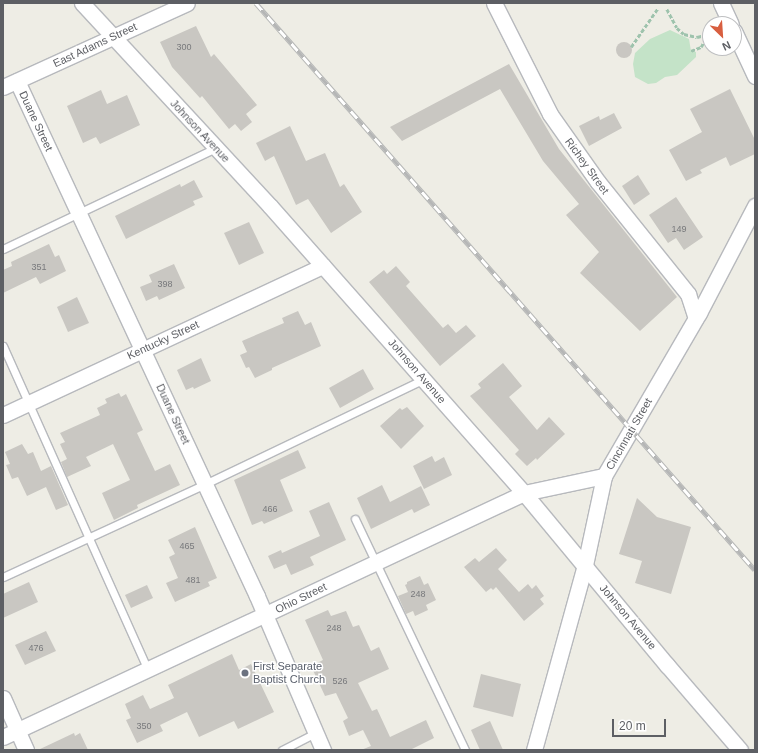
<!DOCTYPE html>
<style>
body{margin:0}
#map{position:relative;width:758px;height:753px;overflow:hidden;background:#eeede5;font-family:Helvetica,sans-serif}
div>[style]{position:absolute}
[style*='--x']{left:calc(var(--x)*1px);top:calc(var(--y)*1px);width:calc(var(--w)*1px);rotate:calc(var(--a)*1deg)}
.green>*{inset:0;background:#c4e3c8}
.building>*{inset:0;background:#c9c7c2}
.round{border-radius:50%}
.path>*{height:2.5px;margin-top:-1.25px;transform-origin:0;background:repeating-linear-gradient(90deg,#9ec3ad 0 4px,transparent 0 6px)}
.roads{filter:drop-shadow(1px 0 #b7b9bd) drop-shadow(-1px 0 #b7b9bd) drop-shadow(0 1px #b7b9bd) drop-shadow(0 -1px #b7b9bd)}
.lane>*{height:7px;margin:-3.5px;padding:0 3.5px;transform-origin:3.5px;border-radius:3.5px;background:#fff}
.street>*{height:15px;margin:-7.5px;padding:0 7.5px;transform-origin:7.5px;border-radius:7.5px;background:#fff}
.rail>*{height:4.5px;margin-top:-2.25px;transform-origin:0;background:repeating-linear-gradient(90deg,#fff 0 9px,#b5b6b6 0 18px);box-sizing:border-box;border-block:1px solid #b5b6b6}
.dots>*{width:11px;height:11px;translate:-50% -50%;box-sizing:border-box;border:2px solid #fff;border-radius:50%}
span{translate:-50% -50%;white-space:nowrap;text-align:center;line-height:1.15;-webkit-text-stroke:3px #fff;paint-order:stroke}
.number-label{font-size:9px;color:#78797c}
.number-label span{-webkit-text-stroke-width:0}
.street-label{font-size:11px;color:#5d5f64}
.worship-label{font-size:11px;color:#5b616d}
.left{translate:0 -50%;text-align:left}
.frame{position:absolute;inset:0;border:4px solid #5d5f64;pointer-events:none}
.north{position:absolute;left:702px;top:16px;width:40px;height:40px;box-sizing:border-box;background:#fff;border:1px solid #bebfc1;border-radius:50%;rotate:155deg;font-size:11px;font-weight:700;line-height:16px;text-align:center;color:#5d5f64}
.north::after{content:'';display:block;margin:auto;width:14px;height:18px;background:#d85f40;clip-path:polygon(50% 0,100% 100%,50% 72%,0 100%)}
.scale{position:absolute;left:612px;top:719px;width:54px;height:18px;box-sizing:border-box;border:2px solid #5d5f64;border-top:0;padding-left:5px;font-size:12px;line-height:14px;white-space:nowrap;color:#5d5f64;-webkit-text-stroke:3px #fff;paint-order:stroke}
</style>
<div id="map">
<div class="green">
<div style="clip-path:polygon(670px 30px,689px 39px,691px 51px,696px 52px,696px 57px,677px 75px,665px 77px,656px 83px,648px 84px,635px 77px,633px 64px,635px 53px,650px 39px)"></div>
</div>
<div class="building">
<div style="clip-path:polygon(196px 26px,211px 57px,214px 54px,257px 105px,246px 114px,252px 122px,241px 131px,235px 124px,229px 129px,202px 96px,200px 98px,172px 67px,160px 42px)"></div>
<div class="round" style="left:616px;top:42px;width:16px;height:16px"></div>
<div style="clip-path:polygon(509px 64px,559px 149px,677px 297px,640px 331px,580px 273px,599px 252px,566px 215px,579px 204px,543px 161px,500px 89px,402px 141px,390px 127px)"></div>
<div style="clip-path:polygon(730px 89px,755px 140px,755px 154px,730px 166px,726px 157px,700px 170px,702px 173px,686px 181px,669px 150px,702px 132px,690px 109px)"></div>
<div style="clip-path:polygon(101px 90px,107px 104px,127px 95px,140px 125px,100px 144px,96px 137px,83px 143px,67px 106px)"></div>
<div style="clip-path:polygon(614px 113px,622px 128px,589px 146px,579px 126px,599px 116px,600px 120px)"></div>
<div style="clip-path:polygon(290px 126px,306px 161px,325px 153px,340px 187px,344px 184px,362px 212px,331px 233px,308px 199px,296px 205px,274px 156px,265px 161px,256px 143px)"></div>
<div style="clip-path:polygon(638px 175px,650px 194px,634px 205px,622px 186px)"></div>
<div style="clip-path:polygon(194px 180px,203px 197px,193px 201px,195px 205px,126px 239px,115px 216px,180px 184px,181px 187px)"></div>
<div style="clip-path:polygon(676px 197px,703px 237px,684px 250px,676px 238px,668px 243px,649px 215px)"></div>
<div style="clip-path:polygon(249px 222px,264px 253px,239px 265px,224px 233px)"></div>
<div style="clip-path:polygon(49px 244px,55px 257px,59px 255px,66px 271px,40px 284px,36px 277px,3px 293px,3px 270px,12px 266px,11px 262px)"></div>
<div style="clip-path:polygon(174px 264px,185px 288px,159px 300px,157px 296px,146px 301px,140px 287px,152px 282px,149px 275px)"></div>
<div style="clip-path:polygon(396px 266px,410px 282px,406px 286px,443px 328px,448px 324px,456px 333px,466px 325px,476px 336px,440px 366px,369px 282px,384px 270px,387px 274px)"></div>
<div style="clip-path:polygon(77px 297px,89px 323px,68px 332px,57px 307px)"></div>
<div style="clip-path:polygon(298px 311px,305px 325px,311px 322px,321px 346px,272px 368px,272px 370px,255px 378px,249px 367px,246px 368px,240px 355px,247px 352px,242px 341px,284px 323px,282px 318px)"></div>
<div style="clip-path:polygon(201px 358px,211px 381px,194px 389px,193px 387px,186px 390px,177px 370px)"></div>
<div style="clip-path:polygon(503px 363px,522px 386px,509px 397px,537px 430px,549px 417px,565px 434px,537px 460px,536px 458px,527px 466px,515px 454px,519px 450px,470px 396px,481px 388px,478px 384px)"></div>
<div style="clip-path:polygon(363px 369px,374px 389px,340px 408px,329px 388px)"></div>
<div style="clip-path:polygon(119px 393px,121px 397px,126px 394px,143px 430px,137px 433px,155px 471px,170px 464px,180px 485px,137px 505px,138px 508px,114px 520px,102px 493px,130px 480px,113px 444px,86px 457px,91px 466px,67px 477px,61px 462px,67px 459px,60px 444px,65px 442px,60px 433px,100px 415px,97px 408px,107px 403px,105px 399px)"></div>
<div style="clip-path:polygon(407px 407px,424px 426px,401px 449px,380px 426px,400px 408px,402px 410px)"></div>
<div style="clip-path:polygon(22px 444px,28px 454px,33px 452px,41px 471px,51px 466px,68px 505px,56px 510px,46px 487px,27px 496px,18px 477px,12px 479px,6px 465px,10px 464px,5px 452px)"></div>
<div style="clip-path:polygon(298px 450px,306px 468px,280px 480px,293px 511px,264px 524px,262px 521px,252px 525px,234px 480px)"></div>
<div style="clip-path:polygon(432px 456px,435px 462px,444px 457px,452px 475px,424px 489px,413px 466px)"></div>
<div style="clip-path:polygon(382px 485px,390px 502px,421px 486px,430px 505px,414px 513px,412px 509px,371px 529px,357px 498px)"></div>
<div style="clip-path:polygon(637px 498px,657px 517px,691px 527px,671px 594px,635px 583px,642px 561px,619px 554px)"></div>
<div style="clip-path:polygon(329px 502px,346px 540px,310px 557px,314px 565px,291px 575px,286px 564px,274px 569px,268px 556px,281px 550px,282px 553px,320px 536px,309px 511px)"></div>
<div style="clip-path:polygon(195px 527px,217px 578px,208px 582px,210px 586px,175px 602px,166px 583px,178px 578px,169px 557px,175px 554px,168px 540px)"></div>
<div style="clip-path:polygon(496px 548px,507px 560px,498px 569px,519px 592px,528px 584px,532px 589px,536px 585px,544px 596px,540px 599px,544px 604px,524px 621px,496px 587px,493px 590px,491px 588px,486px 592px,464px 567px,475px 558px,479px 562px)"></div>
<div style="clip-path:polygon(420px 576px,424px 585px,428px 583px,436px 600px,426px 605px,428px 610px,415px 616px,413px 611px,406px 614px,398px 596px,408px 592px,405px 585px,407px 584px,407px 582px)"></div>
<div style="clip-path:polygon(29px 582px,38px 602px,3px 618px,3px 594px)"></div>
<div style="clip-path:polygon(147px 585px,153px 598px,131px 608px,125px 595px)"></div>
<div style="clip-path:polygon(328px 610px,331px 616px,346px 611px,353px 627px,359px 625px,371px 651px,379px 647px,389px 669px,358px 683px,372px 711px,377px 709px,390px 737px,426px 720px,434px 738px,410px 750px,361px 750px,371px 746px,363px 730px,349px 736px,343px 721px,348px 718px,336px 693px,325px 696px,311px 666px,323px 660px,305px 620px)"></div>
<div style="clip-path:polygon(46px 631px,56px 651px,25px 665px,15px 645px)"></div>
<div style="clip-path:polygon(232px 654px,239px 670px,251px 664px,274px 712px,238px 729px,234px 721px,199px 737px,187px 712px,160px 725px,163px 731px,137px 743px,126px 720px,131px 718px,125px 704px,143px 695px,150px 709px,174px 698px,168px 685px)"></div>
<div style="clip-path:polygon(481px 674px,521px 684px,513px 717px,473px 707px)"></div>
<div style="clip-path:polygon(490px 721px,503px 750px,480px 750px,471px 730px)"></div>
<div style="clip-path:polygon(74px 733px,75px 736px,80px 733px,88px 750px,38px 750px)"></div>
</div>
<div class="path">
<div style="--x:667;--y:9;--w:21;--a:62"></div>
<div style="--x:677;--y:28;--w:9;--a:41"></div>
<div style="--x:684;--y:34;--w:13;--a:13"></div>
<div style="--x:697;--y:37;--w:13;--a:-13"></div>
<div style="--x:631;--y:47;--w:47;--a:-55.3"></div>
<div style="--x:691;--y:51;--w:11;--a:-22"></div>
<div style="--x:701;--y:47;--w:13;--a:-61"></div>
</div>
<div class="roads">
<div class="lane">
<div style="--x:3;--y:249;--w:236;--a:-25.4"></div>
<div style="--x:3;--y:346;--w:355;--a:65.9"></div>
<div style="--x:355;--y:519;--w:256;--a:64.5"></div>
<div style="--x:3;--y:577;--w:222;--a:-24.7"></div>
<div style="--x:205;--y:484;--w:243;--a:-25.6"></div>
<div style="--x:282;--y:750;--w:37;--a:-27"></div>
</div>
<div class="street">
<div style="--x:82;--y:3;--w:277;--a:47.2"></div>
<div style="--x:270;--y:206;--w:383;--a:48.5"></div>
<div style="--x:524;--y:493;--w:224;--a:50.3"></div>
<div style="--x:667;--y:665;--w:112;--a:49.3"></div>
<div style="--x:494;--y:3;--w:124;--a:63.2"></div>
<div style="--x:550;--y:114;--w:83;--a:54.8"></div>
<div style="--x:598;--y:182;--w:144;--a:51.2"></div>
<div style="--x:688;--y:294;--w:25;--a:72"></div>
<div style="--x:721;--y:3;--w:23;--a:65"></div>
<div style="--x:734;--y:31;--w:50;--a:65"></div>
<div style="--x:17;--y:81;--w:568;--a:65.01"></div>
<div style="--x:257;--y:596;--w:168;--a:66.8"></div>
<div style="--x:3;--y:87;--w:202;--a:-24.5"></div>
<div style="--x:3;--y:415;--w:353;--a:-25"></div>
<div style="--x:3;--y:698;--w:57;--a:66.1"></div>
<div style="--x:3;--y:737;--w:575;--a:-25.1"></div>
<div style="--x:524;--y:493;--w:82;--a:-12"></div>
<div style="--x:534;--y:750;--w:192;--a:-74.6"></div>
<div style="--x:585;--y:565;--w:91;--a:-77.9"></div>
<div style="--x:604;--y:476;--w:189;--a:-59.8"></div>
<div style="--x:699;--y:313;--w:121;--a:-62.4"></div>
</div>
</div>
<div class="rail">
<div style="--x:256;--y:3;--w:755;--a:48.65"></div>
</div>
<div class="dots">
<div style="left:245px;top:673px;background:#6b7280"></div>
</div>
<div class="number-label">
<span style="left:184px;top:47px">300</span>
<span style="left:679px;top:229px">149</span>
<span style="left:39px;top:267px">351</span>
<span style="left:165px;top:284px">398</span>
<span style="left:270px;top:509px">466</span>
<span style="left:187px;top:546px">465</span>
<span style="left:193px;top:580px">481</span>
<span style="left:418px;top:594px">248</span>
<span style="left:334px;top:628px">248</span>
<span style="left:36px;top:648px">476</span>
<span style="left:340px;top:681px">526</span>
<span style="left:144px;top:726px">350</span>
</div>
<div class="street-label">
<span style="left:95px;top:45px;rotate:-25deg">East Adams Street</span>
<span style="left:36px;top:121px;rotate:65deg">Duane Street</span>
<span style="left:200px;top:131px;rotate:47deg">Johnson Avenue</span>
<span style="left:587px;top:166px;rotate:54deg">Richey Street</span>
<span style="left:163px;top:340px;rotate:-25deg">Kentucky Street</span>
<span style="left:417px;top:371px;rotate:49deg">Johnson Avenue</span>
<span style="left:173px;top:414px;rotate:65deg">Duane Street</span>
<span style="left:629px;top:434px;rotate:-60deg">Cincinnati Street</span>
<span style="left:301px;top:598px;rotate:-26deg">Ohio Street</span>
<span style="left:628px;top:617px;rotate:50deg">Johnson Avenue</span>
</div>
<div class="worship-label">
<span class="left" style="left:253px;top:673px">First Separate<br>Baptist Church</span>
</div>
<div class="frame"></div>
<div class="north">N</div>
<div class="scale">20 m</div>
</div>
